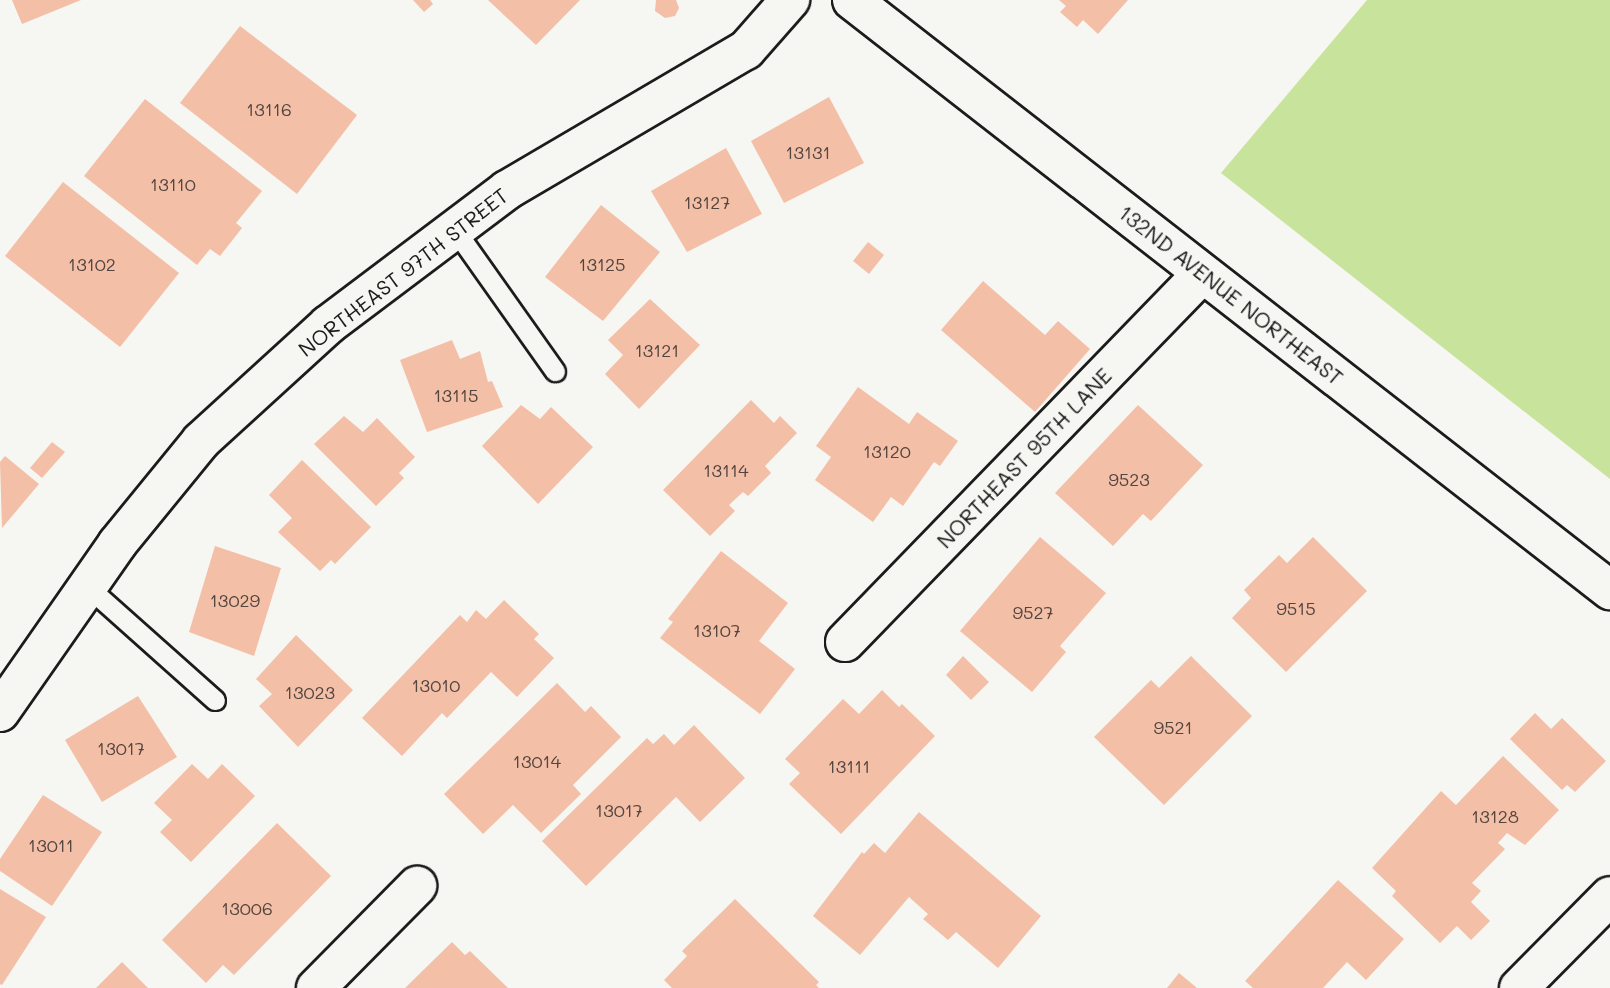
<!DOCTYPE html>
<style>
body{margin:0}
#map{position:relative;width:1610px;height:988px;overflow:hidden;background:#f6f6f2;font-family:Mali,sans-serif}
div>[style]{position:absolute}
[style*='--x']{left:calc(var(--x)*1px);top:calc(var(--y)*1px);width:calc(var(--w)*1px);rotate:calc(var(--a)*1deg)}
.green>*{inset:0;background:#c8e49c}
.building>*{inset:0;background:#f4bfa7}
.roads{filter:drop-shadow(2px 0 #1c1c1c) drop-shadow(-2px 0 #1c1c1c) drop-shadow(0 2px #1c1c1c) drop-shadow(0 -2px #1c1c1c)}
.service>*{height:19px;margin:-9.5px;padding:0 9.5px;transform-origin:9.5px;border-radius:9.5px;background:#f6f6f2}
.minor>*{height:38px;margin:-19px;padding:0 19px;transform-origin:19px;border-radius:19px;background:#f6f6f2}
.tertiary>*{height:38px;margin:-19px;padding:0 19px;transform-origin:19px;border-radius:19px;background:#f6f6f2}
span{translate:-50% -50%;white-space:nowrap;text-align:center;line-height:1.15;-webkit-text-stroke:5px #f6f6f2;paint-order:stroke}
.number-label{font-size:18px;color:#52453f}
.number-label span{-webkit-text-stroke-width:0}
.street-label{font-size:21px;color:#1c1c1c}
</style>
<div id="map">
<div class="green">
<div style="clip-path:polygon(1367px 0,1610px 0,1610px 479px,1221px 173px)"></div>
</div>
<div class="building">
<div style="clip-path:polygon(12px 0,81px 0,22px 24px)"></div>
<div style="clip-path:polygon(413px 0,430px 0,433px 4px,424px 12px)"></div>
<div style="clip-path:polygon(488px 0,580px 0,536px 45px)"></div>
<div style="clip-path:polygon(656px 0,676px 0,679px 8px,675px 16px,665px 18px,655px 11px)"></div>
<div style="clip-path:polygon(1059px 0,1128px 0,1098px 34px,1083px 20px,1077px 27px,1060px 12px,1066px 6px)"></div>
<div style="clip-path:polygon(240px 26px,357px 115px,297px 194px,180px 103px)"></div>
<div style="clip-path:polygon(829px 97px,864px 163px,784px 203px,751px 141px)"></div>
<div style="clip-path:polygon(145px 99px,262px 191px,236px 223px,242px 228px,220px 256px,210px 249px,197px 265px,84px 176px)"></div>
<div style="clip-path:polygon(726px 148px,762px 214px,687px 252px,651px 191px)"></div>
<div style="clip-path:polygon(63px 182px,179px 273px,120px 347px,5px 256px)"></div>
<div style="clip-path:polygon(601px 205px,660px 252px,603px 321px,545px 277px)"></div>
<div style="clip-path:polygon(868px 242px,884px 255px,869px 274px,853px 261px)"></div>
<div style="clip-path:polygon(983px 281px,1045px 335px,1058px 321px,1090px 349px,1035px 412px,941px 330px)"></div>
<div style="clip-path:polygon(650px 299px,700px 345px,639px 409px,605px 374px,623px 355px,608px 340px)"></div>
<div style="clip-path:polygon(452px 340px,460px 359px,480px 351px,488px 382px,492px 381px,503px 407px,427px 432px,400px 360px)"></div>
<div style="clip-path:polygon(858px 387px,909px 424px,917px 412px,958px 441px,940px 466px,934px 462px,903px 506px,891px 497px,873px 522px,815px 480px,831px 457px,816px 446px)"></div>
<div style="clip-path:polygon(751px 400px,774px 423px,780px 416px,797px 433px,765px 466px,771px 473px,748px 496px,743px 492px,729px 505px,735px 511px,710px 536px,663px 490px)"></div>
<div style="clip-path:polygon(521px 405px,540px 419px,551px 407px,593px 447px,538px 504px,482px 446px)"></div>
<div style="clip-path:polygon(1138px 405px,1203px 465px,1151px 521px,1143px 514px,1113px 546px,1055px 493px)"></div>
<div style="clip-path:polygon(344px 416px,363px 432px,377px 418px,415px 457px,399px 473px,404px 478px,376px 506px,314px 444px)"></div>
<div style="clip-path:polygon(52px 442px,65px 452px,42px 478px,30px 468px)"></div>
<div style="clip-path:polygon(5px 456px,39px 484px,2px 528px,0 462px)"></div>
<div style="clip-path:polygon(302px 460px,371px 527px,335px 564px,331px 560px,320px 571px,278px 532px,292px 518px,269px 495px)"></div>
<div style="clip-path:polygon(1040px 537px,1106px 593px,1060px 646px,1066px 652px,1032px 692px,960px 631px)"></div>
<div style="clip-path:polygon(1313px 537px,1367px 591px,1286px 672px,1232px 618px,1251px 598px,1244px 590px,1279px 555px,1287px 563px)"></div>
<div style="clip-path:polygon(215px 546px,281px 568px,254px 656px,189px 632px)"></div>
<div style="clip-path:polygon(721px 551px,788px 603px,759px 641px,795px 669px,760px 714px,660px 638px,673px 622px,668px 619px)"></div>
<div style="clip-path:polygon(504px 600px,539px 634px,534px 639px,554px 658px,517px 697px,491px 672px,447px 718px,442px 713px,402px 756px,362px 718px,460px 615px,467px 622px,476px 610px,486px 619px)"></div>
<div style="clip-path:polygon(296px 635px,353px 690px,298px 747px,259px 706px,272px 694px,256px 679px)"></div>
<div style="clip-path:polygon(963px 656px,989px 682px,971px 700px,946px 675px)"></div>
<div style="clip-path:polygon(1191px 656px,1252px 716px,1164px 805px,1094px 737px,1151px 680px,1159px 688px)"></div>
<div style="clip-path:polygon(557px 683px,585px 712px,591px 706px,621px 737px,573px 785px,581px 794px,541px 833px,513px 805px,483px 834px,444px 794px)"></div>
<div style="clip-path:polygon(882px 690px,899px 707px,902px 704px,935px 736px,841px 834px,789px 784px,800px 773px,785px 759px,843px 699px,859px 714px)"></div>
<div style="clip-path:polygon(138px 696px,177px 757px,102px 802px,65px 740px)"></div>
<div style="clip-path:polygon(1535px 713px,1551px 729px,1562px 718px,1606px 761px,1575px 792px,1567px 785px,1562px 790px,1510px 739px)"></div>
<div style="clip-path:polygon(694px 725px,745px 778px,700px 822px,676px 797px,586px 886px,542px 841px,647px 738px,653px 744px,664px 734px,674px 745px)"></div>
<div style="clip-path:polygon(1503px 756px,1559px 810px,1525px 845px,1507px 833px,1498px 843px,1505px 849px,1472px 883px,1481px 891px,1471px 902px,1490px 921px,1471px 940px,1457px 926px,1440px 943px,1392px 896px,1396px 891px,1372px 868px,1441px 791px,1456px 805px)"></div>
<div style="clip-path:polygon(192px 764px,208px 779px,222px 764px,255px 796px,191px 862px,160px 832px,172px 820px,154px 803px)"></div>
<div style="clip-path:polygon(43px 795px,102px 832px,52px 906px,0 871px,0 859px)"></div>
<div style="clip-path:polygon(919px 812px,1041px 916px,998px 968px,956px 932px,948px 940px,923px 919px,928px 914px,909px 897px,860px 955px,813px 916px,862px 852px,864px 854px,874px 843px,885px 853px)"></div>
<div style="clip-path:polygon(277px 823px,331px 876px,234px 975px,223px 965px,206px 983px,162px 940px)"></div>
<div style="clip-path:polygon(1338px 880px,1404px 939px,1366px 980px,1347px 962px,1323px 988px,1253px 988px,1245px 981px)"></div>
<div style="clip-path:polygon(0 889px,46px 917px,2px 985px,0 984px)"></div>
<div style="clip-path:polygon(735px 899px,819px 982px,816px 985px,819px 988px,672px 988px,664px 980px,687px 956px,682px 951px)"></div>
<div style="clip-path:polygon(452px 942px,465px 955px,470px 951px,508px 988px,405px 988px)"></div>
<div style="clip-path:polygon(122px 962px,148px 988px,96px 988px)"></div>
<div style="clip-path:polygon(1179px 973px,1197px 988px,1167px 988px)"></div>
</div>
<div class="roads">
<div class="service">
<div style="--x:455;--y:230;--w:173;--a:54.7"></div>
<div style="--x:88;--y:587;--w:170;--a:41.7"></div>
</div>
<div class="minor">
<div style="--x:845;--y:642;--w:513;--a:-45.87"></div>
<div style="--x:0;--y:712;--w:205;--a:-55.1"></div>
<div style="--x:117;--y:544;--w:133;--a:-50.8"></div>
<div style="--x:201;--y:441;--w:172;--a:-42.4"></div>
<div style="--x:328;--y:325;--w:224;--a:-37"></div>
<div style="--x:507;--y:190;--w:277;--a:-30.4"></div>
<div style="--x:746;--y:50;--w:67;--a:-48.7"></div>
<div style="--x:316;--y:988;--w:144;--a:-45.3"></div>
</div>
<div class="tertiary">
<div style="--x:852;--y:0;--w:961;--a:37.9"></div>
<div style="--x:1519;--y:988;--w:129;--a:-45.3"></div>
</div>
</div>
<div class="number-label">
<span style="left:269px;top:109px">13116</span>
<span style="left:808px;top:152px">13131</span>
<span style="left:173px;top:184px">13110</span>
<span style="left:707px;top:202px">13127</span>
<span style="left:92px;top:264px">13102</span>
<span style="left:602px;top:264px">13125</span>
<span style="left:657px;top:350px">13121</span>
<span style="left:456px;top:395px">13115</span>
<span style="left:887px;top:451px">13120</span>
<span style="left:726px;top:470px">13114</span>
<span style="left:1129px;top:479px">9523</span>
<span style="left:235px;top:600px">13029</span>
<span style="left:1296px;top:608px">9515</span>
<span style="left:1033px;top:612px">9527</span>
<span style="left:717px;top:630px">13107</span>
<span style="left:436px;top:685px">13010</span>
<span style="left:310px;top:692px">13023</span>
<span style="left:1173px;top:727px">9521</span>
<span style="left:121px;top:748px">13017</span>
<span style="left:537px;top:761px">13014</span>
<span style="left:849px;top:766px">13111</span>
<span style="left:619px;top:810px">13017</span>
<span style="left:1495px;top:816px">13128</span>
<span style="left:51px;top:845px">13011</span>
<span style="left:247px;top:908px">13006</span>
</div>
<div class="street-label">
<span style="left:403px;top:272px;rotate:-38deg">NORTHEAST 97TH STREET</span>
<span style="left:1231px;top:295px;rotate:38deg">132ND AVENUE NORTHEAST</span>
<span style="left:1024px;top:458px;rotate:-46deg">NORTHEAST 95TH LANE</span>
</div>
</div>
